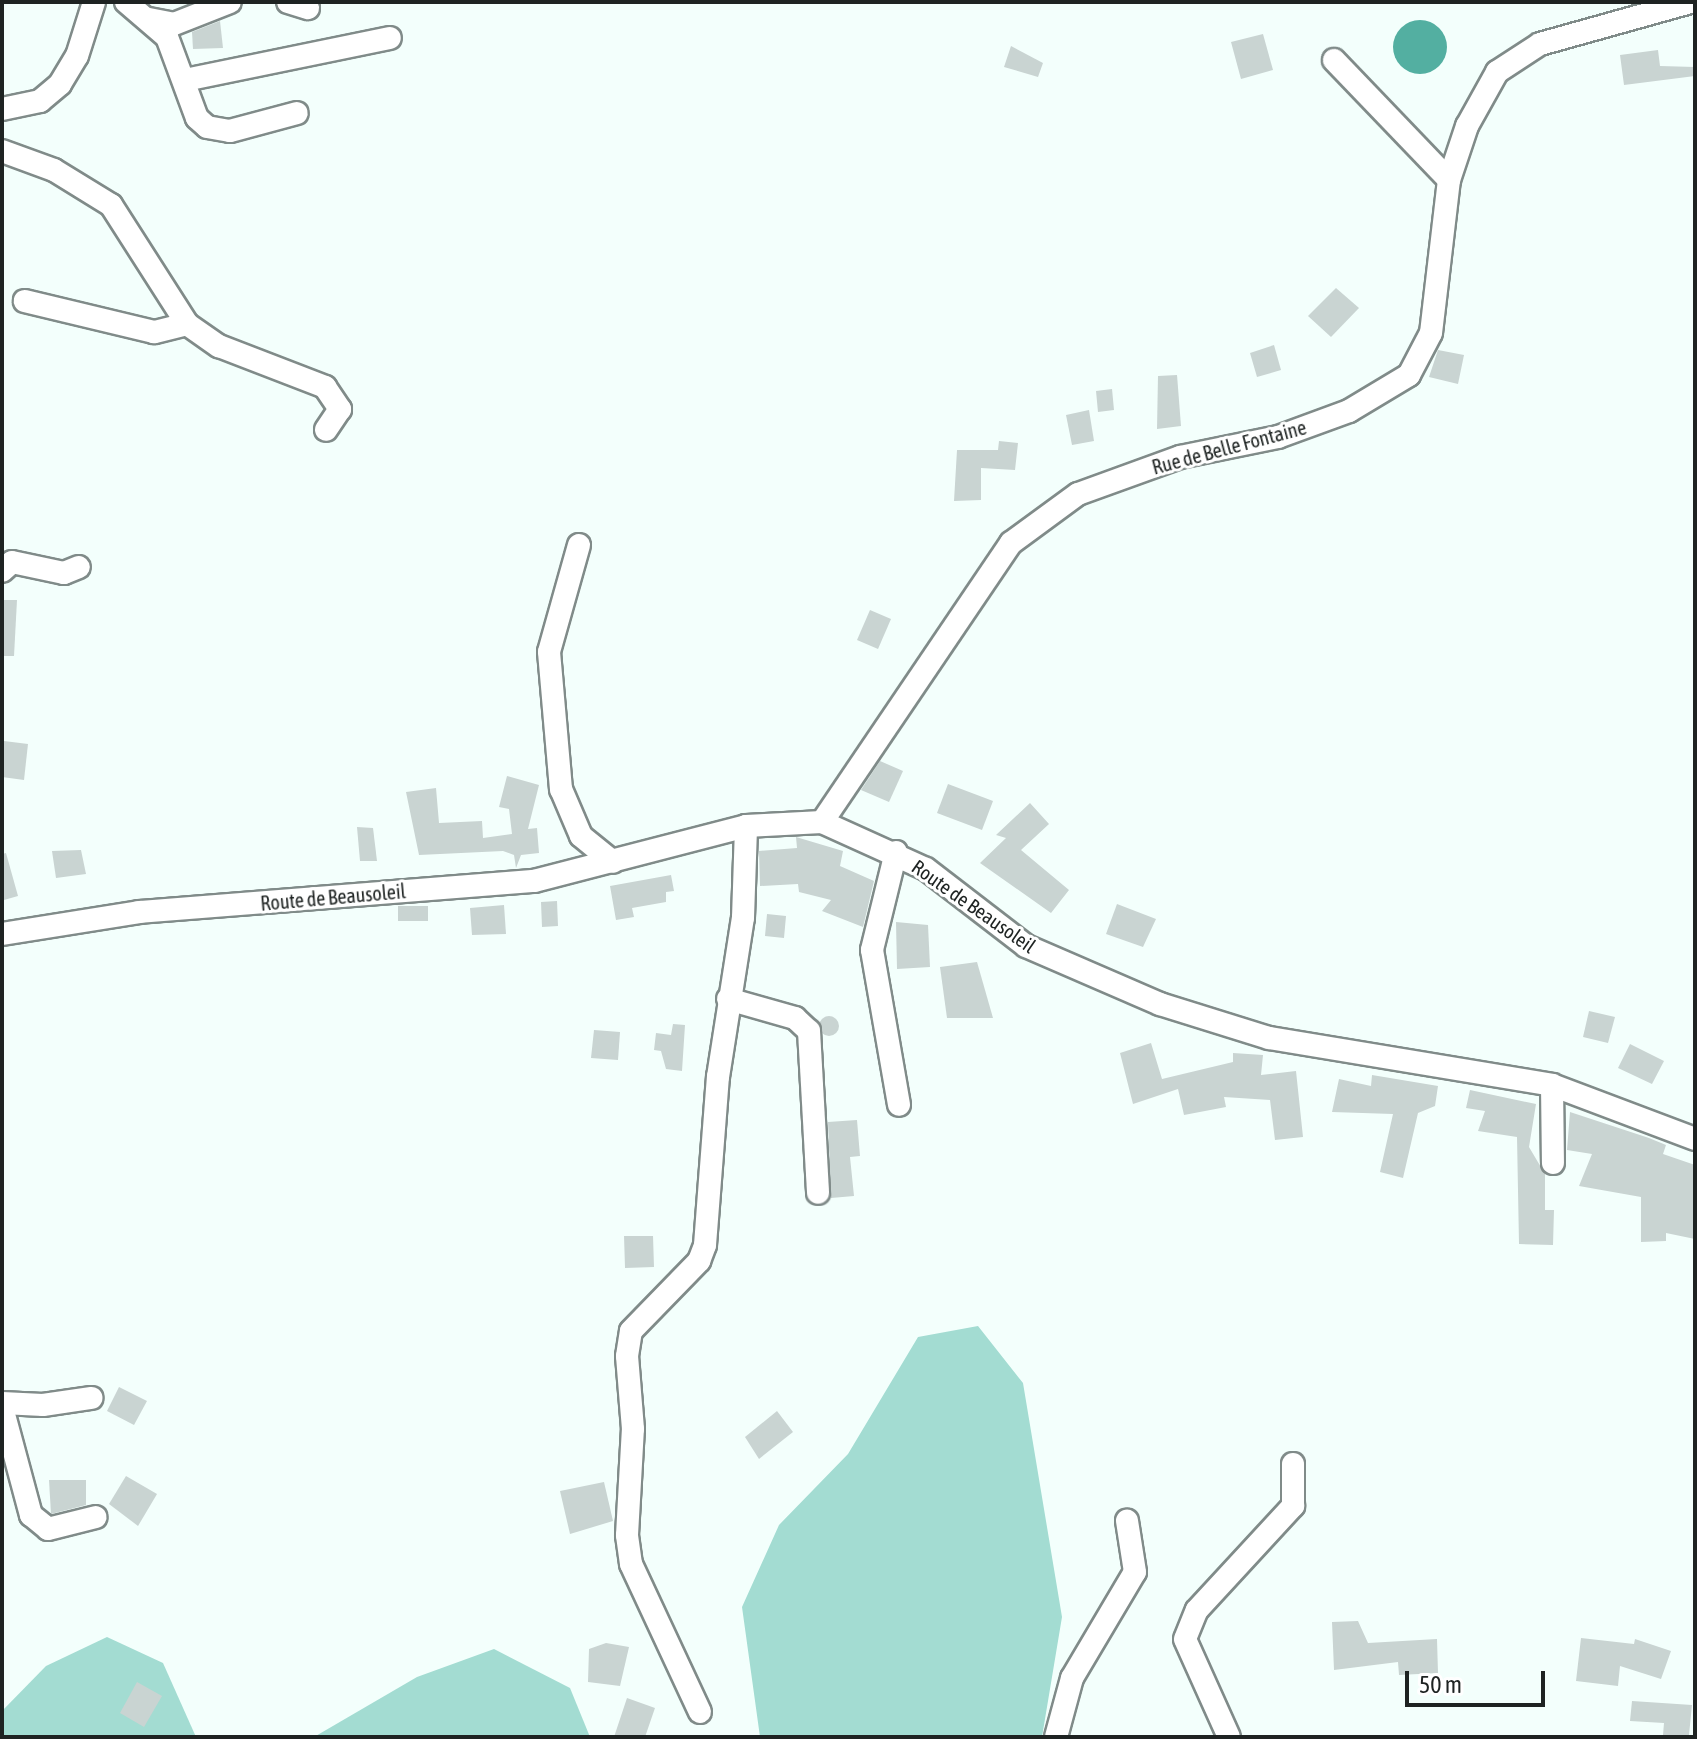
<!DOCTYPE html>
<style>
body{margin:0}
#map{position:relative;width:1697px;height:1739px;overflow:hidden;background:#f3fffc;font-family:"Asap Condensed",sans-serif}
div>[style]{position:absolute}
[style*='--x']{left:calc(var(--x)*1px);top:calc(var(--y)*1px);width:calc(var(--w)*1px);rotate:calc(var(--a)*1deg)}
.green>*{inset:0;background:#a3dcd2}
.water>*{inset:0;background:#53afa1}
.round{border-radius:50%}
.building>*{inset:0;background:#c9d4d2}
.roads{filter:drop-shadow(2px 0 #808b89) drop-shadow(-2px 0 #808b89) drop-shadow(0 2px #808b89) drop-shadow(0 -2px #808b89)}
.minor>*{height:22px;margin:-11px;padding:0 11px;transform-origin:11px;border-radius:11px;background:#fff}
span{translate:-50% -50%;white-space:nowrap;text-align:center;line-height:1.15;-webkit-text-stroke:6px #fff;paint-order:stroke}
.street-label{font-size:20px;color:#1e2322}
.frame{position:absolute;inset:0;border:4px solid #1e2322;pointer-events:none}
.scale{position:absolute;left:1405px;top:1671px;width:140px;height:36px;box-sizing:border-box;border:4px solid #1e2322;border-top:0;padding-left:10px;font-size:24px;line-height:28px;white-space:nowrap;color:#1e2322;-webkit-text-stroke:6px #fff;paint-order:stroke}
</style>
<div id="map">
<div class="green">
<div style="clip-path:polygon(978px 1326px,1023px 1383px,1062px 1617px,1042px 1737px,760px 1737px,742px 1607px,779px 1525px,848px 1454px,918px 1337px)"></div>
<div style="clip-path:polygon(107px 1637px,163px 1663px,196px 1737px,2px 1737px,2px 1711px,46px 1666px)"></div>
<div style="clip-path:polygon(494px 1649px,570px 1688px,590px 1737px,314px 1737px,417px 1677px)"></div>
</div>
<div class="water">
<div class="round" style="left:1393px;top:20px;width:54px;height:54px"></div>
</div>
<div class="building">
<div style="clip-path:polygon(220px 21px,223px 48px,193px 49px,192px 32px)"></div>
<div style="clip-path:polygon(1263px 34px,1273px 70px,1241px 79px,1231px 42px)"></div>
<div style="clip-path:polygon(1011px 46px,1043px 63px,1038px 77px,1004px 67px)"></div>
<div style="clip-path:polygon(1658px 50px,1660px 66px,1695px 67px,1695px 76px,1624px 85px,1620px 55px)"></div>
<div style="clip-path:polygon(1336px 288px,1359px 308px,1331px 337px,1308px 316px)"></div>
<div style="clip-path:polygon(1274px 345px,1281px 370px,1257px 377px,1250px 353px)"></div>
<div style="clip-path:polygon(1438px 350px,1464px 355px,1458px 384px,1429px 377px)"></div>
<div style="clip-path:polygon(1177px 375px,1181px 426px,1157px 429px,1158px 376px)"></div>
<div style="clip-path:polygon(1112px 389px,1114px 410px,1098px 412px,1096px 391px)"></div>
<div style="clip-path:polygon(1089px 410px,1094px 441px,1072px 445px,1066px 415px)"></div>
<div style="clip-path:polygon(999px 441px,1018px 443px,1015px 470px,981px 468px,981px 500px,954px 501px,957px 450px,998px 450px)"></div>
<div style="clip-path:polygon(2px 600px,17px 600px,14px 656px,2px 656px)"></div>
<div style="clip-path:polygon(870px 610px,891px 619px,878px 649px,857px 640px)"></div>
<div style="clip-path:polygon(4px 741px,28px 744px,24px 780px,2px 777px)"></div>
<div style="clip-path:polygon(880px 761px,903px 771px,889px 802px,861px 790px)"></div>
<div style="clip-path:polygon(507px 776px,539px 785px,528px 829px,537px 828px,539px 853px,521px 855px,516px 868px,514px 855px,503px 851px,419px 855px,406px 792px,436px 788px,439px 823px,482px 821px,483px 838px,512px 834px,509px 809px,499px 807px)"></div>
<div style="clip-path:polygon(948px 784px,993px 801px,982px 830px,937px 813px)"></div>
<div style="clip-path:polygon(1030px 803px,1049px 824px,1021px 850px,1069px 890px,1051px 913px,980px 863px,1006px 838px,996px 835px)"></div>
<div style="clip-path:polygon(357px 827px,373px 828px,377px 861px,360px 861px)"></div>
<div style="clip-path:polygon(796px 837px,843px 851px,840px 866px,874px 881px,863px 927px,822px 911px,831px 900px,799px 892px,798px 884px,760px 886px,759px 851px,797px 848px)"></div>
<div style="clip-path:polygon(81px 850px,86px 874px,56px 878px,52px 851px)"></div>
<div style="clip-path:polygon(6px 853px,18px 896px,4px 900px,2px 854px)"></div>
<div style="clip-path:polygon(671px 875px,674px 891px,666px 892px,666px 902px,632px 908px,634px 917px,616px 920px,610px 886px)"></div>
<div style="clip-path:polygon(557px 901px,558px 926px,542px 927px,541px 902px)"></div>
<div style="clip-path:polygon(1117px 904px,1156px 919px,1143px 947px,1106px 934px)"></div>
<div style="clip-path:polygon(504px 905px,506px 934px,472px 935px,470px 908px)"></div>
<div style="clip-path:polygon(398px 906px,428px 906px,428px 921px,398px 921px)"></div>
<div style="clip-path:polygon(767px 914px,786px 916px,784px 938px,765px 936px)"></div>
<div style="clip-path:polygon(896px 922px,928px 925px,930px 967px,897px 969px)"></div>
<div style="clip-path:polygon(977px 962px,993px 1018px,947px 1018px,940px 967px)"></div>
<div style="clip-path:polygon(1589px 1011px,1615px 1017px,1608px 1043px,1583px 1037px)"></div>
<div class="round" style="left:819px;top:1016px;width:20px;height:20px"></div>
<div style="clip-path:polygon(673px 1024px,685px 1025px,682px 1071px,666px 1069px,661px 1051px,654px 1050px,656px 1033px,671px 1035px)"></div>
<div style="clip-path:polygon(594px 1030px,620px 1032px,618px 1060px,591px 1058px)"></div>
<div style="clip-path:polygon(1151px 1043px,1162px 1079px,1233px 1062px,1233px 1053px,1263px 1055px,1261px 1075px,1296px 1071px,1303px 1137px,1275px 1140px,1270px 1100px,1224px 1097px,1226px 1107px,1184px 1115px,1178px 1089px,1133px 1104px,1120px 1053px)"></div>
<div style="clip-path:polygon(1630px 1044px,1664px 1061px,1652px 1084px,1618px 1068px)"></div>
<div style="clip-path:polygon(1372px 1075px,1438px 1086px,1435px 1106px,1418px 1113px,1403px 1178px,1380px 1172px,1393px 1114px,1332px 1112px,1339px 1079px,1371px 1086px)"></div>
<div style="clip-path:polygon(1470px 1090px,1536px 1104px,1529px 1147px,1545px 1174px,1545px 1210px,1554px 1210px,1553px 1245px,1519px 1244px,1517px 1137px,1478px 1131px,1485px 1111px,1466px 1108px)"></div>
<div style="clip-path:polygon(1570px 1112px,1649px 1138px,1666px 1145px,1663px 1154px,1695px 1165px,1695px 1239px,1666px 1233px,1666px 1241px,1641px 1242px,1641px 1197px,1579px 1186px,1592px 1154px,1567px 1150px)"></div>
<div style="clip-path:polygon(857px 1120px,860px 1156px,850px 1157px,854px 1196px,831px 1198px,828px 1122px)"></div>
<div style="clip-path:polygon(624px 1236px,653px 1236px,654px 1267px,625px 1268px)"></div>
<div style="clip-path:polygon(119px 1387px,147px 1401px,134px 1425px,107px 1411px)"></div>
<div style="clip-path:polygon(777px 1411px,793px 1432px,759px 1459px,745px 1437px)"></div>
<div style="clip-path:polygon(126px 1476px,157px 1494px,138px 1526px,109px 1504px)"></div>
<div style="clip-path:polygon(49px 1480px,86px 1480px,86px 1505px,51px 1514px)"></div>
<div style="clip-path:polygon(604px 1482px,613px 1521px,570px 1534px,560px 1491px)"></div>
<div style="clip-path:polygon(1358px 1621px,1368px 1643px,1437px 1639px,1438px 1673px,1399px 1675px,1398px 1662px,1334px 1670px,1332px 1622px)"></div>
<div style="clip-path:polygon(1581px 1638px,1634px 1644px,1635px 1639px,1671px 1651px,1661px 1679px,1620px 1666px,1618px 1686px,1576px 1681px)"></div>
<div style="clip-path:polygon(606px 1643px,629px 1647px,620px 1686px,588px 1682px,589px 1649px)"></div>
<div style="clip-path:polygon(137px 1682px,162px 1696px,144px 1727px,120px 1713px)"></div>
<div style="clip-path:polygon(627px 1698px,655px 1708px,645px 1737px,614px 1737px)"></div>
<div style="clip-path:polygon(1632px 1701px,1692px 1705px,1689px 1735px,1663px 1735px,1664px 1723px,1630px 1721px)"></div>
</div>
<div class="roads">
<div class="minor">
<div style="--x:126;--y:2;--w:54;--a:40.5"></div>
<div style="--x:167;--y:37;--w:86;--a:69.7"></div>
<div style="--x:197;--y:118;--w:13;--a:42"></div>
<div style="--x:207;--y:127;--w:23;--a:10"></div>
<div style="--x:230;--y:131;--w:69;--a:-15"></div>
<div style="--x:288;--y:2;--w:21;--a:17"></div>
<div style="--x:149;--y:19;--w:25;--a:11"></div>
<div style="--x:174;--y:24;--w:60;--a:-21.4"></div>
<div style="--x:1334;--y:60;--w:166;--a:46.2"></div>
<div style="--x:185;--y:80;--w:209;--a:-11.6"></div>
<div style="--x:2;--y:109;--w:39;--a:-12"></div>
<div style="--x:40;--y:101;--w:26;--a:-40"></div>
<div style="--x:60;--y:84;--w:33;--a:-59"></div>
<div style="--x:77;--y:56;--w:57;--a:-72.5"></div>
<div style="--x:2;--y:151;--w:55;--a:20.1"></div>
<div style="--x:54;--y:170;--w:67;--a:31.6"></div>
<div style="--x:111;--y:205;--w:141;--a:57.4"></div>
<div style="--x:187;--y:324;--w:34;--a:166"></div>
<div style="--x:154;--y:332;--w:133;--a:-166.5"></div>
<div style="--x:187;--y:324;--w:39;--a:35"></div>
<div style="--x:219;--y:346;--w:114;--a:21.1"></div>
<div style="--x:325;--y:387;--w:27;--a:56"></div>
<div style="--x:340;--y:409;--w:25;--a:124"></div>
<div style="--x:579;--y:545;--w:111;--a:105.7"></div>
<div style="--x:549;--y:652;--w:138;--a:85"></div>
<div style="--x:561;--y:789;--w:51;--a:66.9"></div>
<div style="--x:581;--y:836;--w:41;--a:39.1"></div>
<div style="--x:2;--y:571;--w:13;--a:-42"></div>
<div style="--x:12;--y:562;--w:53;--a:11.9"></div>
<div style="--x:64;--y:573;--w:16;--a:-22"></div>
<div style="--x:822;--y:822;--w:337;--a:-55.9"></div>
<div style="--x:1011;--y:543;--w:83;--a:-36.2"></div>
<div style="--x:1078;--y:494;--w:109;--a:-19.9"></div>
<div style="--x:1180;--y:457;--w:100;--a:-11.5"></div>
<div style="--x:1278;--y:437;--w:76;--a:-20.1"></div>
<div style="--x:1349;--y:411;--w:70;--a:-31"></div>
<div style="--x:1409;--y:375;--w:47;--a:-62.4"></div>
<div style="--x:1431;--y:333;--w:154;--a:-83.3"></div>
<div style="--x:1449;--y:180;--w:57;--a:-71.6"></div>
<div style="--x:1467;--y:126;--w:62;--a:-60.9"></div>
<div style="--x:1497;--y:72;--w:51;--a:-33.1"></div>
<div style="--x:1540;--y:44;--w:156;--a:-15.6"></div>
<div style="--x:896;--y:852;--w:101;--a:103.8"></div>
<div style="--x:872;--y:950;--w:157;--a:80.1"></div>
<div style="--x:2;--y:934;--w:139;--a:-9.1"></div>
<div style="--x:139;--y:912;--w:396;--a:-4.5"></div>
<div style="--x:534;--y:881;--w:219;--a:-14.5"></div>
<div style="--x:746;--y:826;--w:76;--a:-3"></div>
<div style="--x:822;--y:822;--w:114;--a:24.3"></div>
<div style="--x:926;--y:869;--w:126;--a:37.6"></div>
<div style="--x:1026;--y:946;--w:146;--a:23.4"></div>
<div style="--x:1160;--y:1004;--w:114;--a:17.3"></div>
<div style="--x:1269;--y:1038;--w:287;--a:9.4"></div>
<div style="--x:1552;--y:1085;--w:153;--a:20.7"></div>
<div style="--x:728;--y:999;--w:70;--a:15.8"></div>
<div style="--x:795;--y:1018;--w:19;--a:43"></div>
<div style="--x:809;--y:1031;--w:162;--a:86.8"></div>
<div style="--x:1552;--y:1085;--w:78;--a:89.3"></div>
<div style="--x:2;--y:1403;--w:41;--a:2.8"></div>
<div style="--x:43;--y:1405;--w:49;--a:-8.3"></div>
<div style="--x:2;--y:1407;--w:112;--a:75"></div>
<div style="--x:31;--y:1515;--w:22;--a:39"></div>
<div style="--x:48;--y:1529;--w:49;--a:-14"></div>
<div style="--x:700;--y:1712;--w:163;--a:-115"></div>
<div style="--x:631;--y:1564;--w:29;--a:-98"></div>
<div style="--x:627;--y:1535;--w:106;--a:-86.8"></div>
<div style="--x:633;--y:1429;--w:73;--a:-94.7"></div>
<div style="--x:627;--y:1356;--w:25;--a:-81"></div>
<div style="--x:631;--y:1331;--w:98;--a:-45.8"></div>
<div style="--x:699;--y:1261;--w:17;--a:-69"></div>
<div style="--x:705;--y:1245;--w:169;--a:-85.6"></div>
<div style="--x:718;--y:1077;--w:161;--a:-81.1"></div>
<div style="--x:743;--y:918;--w:92;--a:-88.1"></div>
<div style="--x:1056;--y:1737;--w:61;--a:-74.8"></div>
<div style="--x:1072;--y:1678;--w:123;--a:-59.3"></div>
<div style="--x:1135;--y:1572;--w:52;--a:-98.9"></div>
<div style="--x:1229;--y:1737;--w:107;--a:-114.2"></div>
<div style="--x:1185;--y:1639;--w:31;--a:-68"></div>
<div style="--x:1197;--y:1610;--w:142;--a:-47.3"></div>
<div style="--x:1293;--y:1506;--w:42;--a:-90"></div>
</div>
</div>
<div class="street-label">
<span style="left:1229px;top:447px;rotate:-15deg">Rue de Belle Fontaine</span>
<span style="left:333px;top:897px;rotate:-5deg">Route de Beausoleil</span>
<span style="left:974px;top:906px;rotate:35deg">Route de Beausoleil</span>
</div>
<div class="frame"></div>
<div class="scale">50 m</div>
</div>
